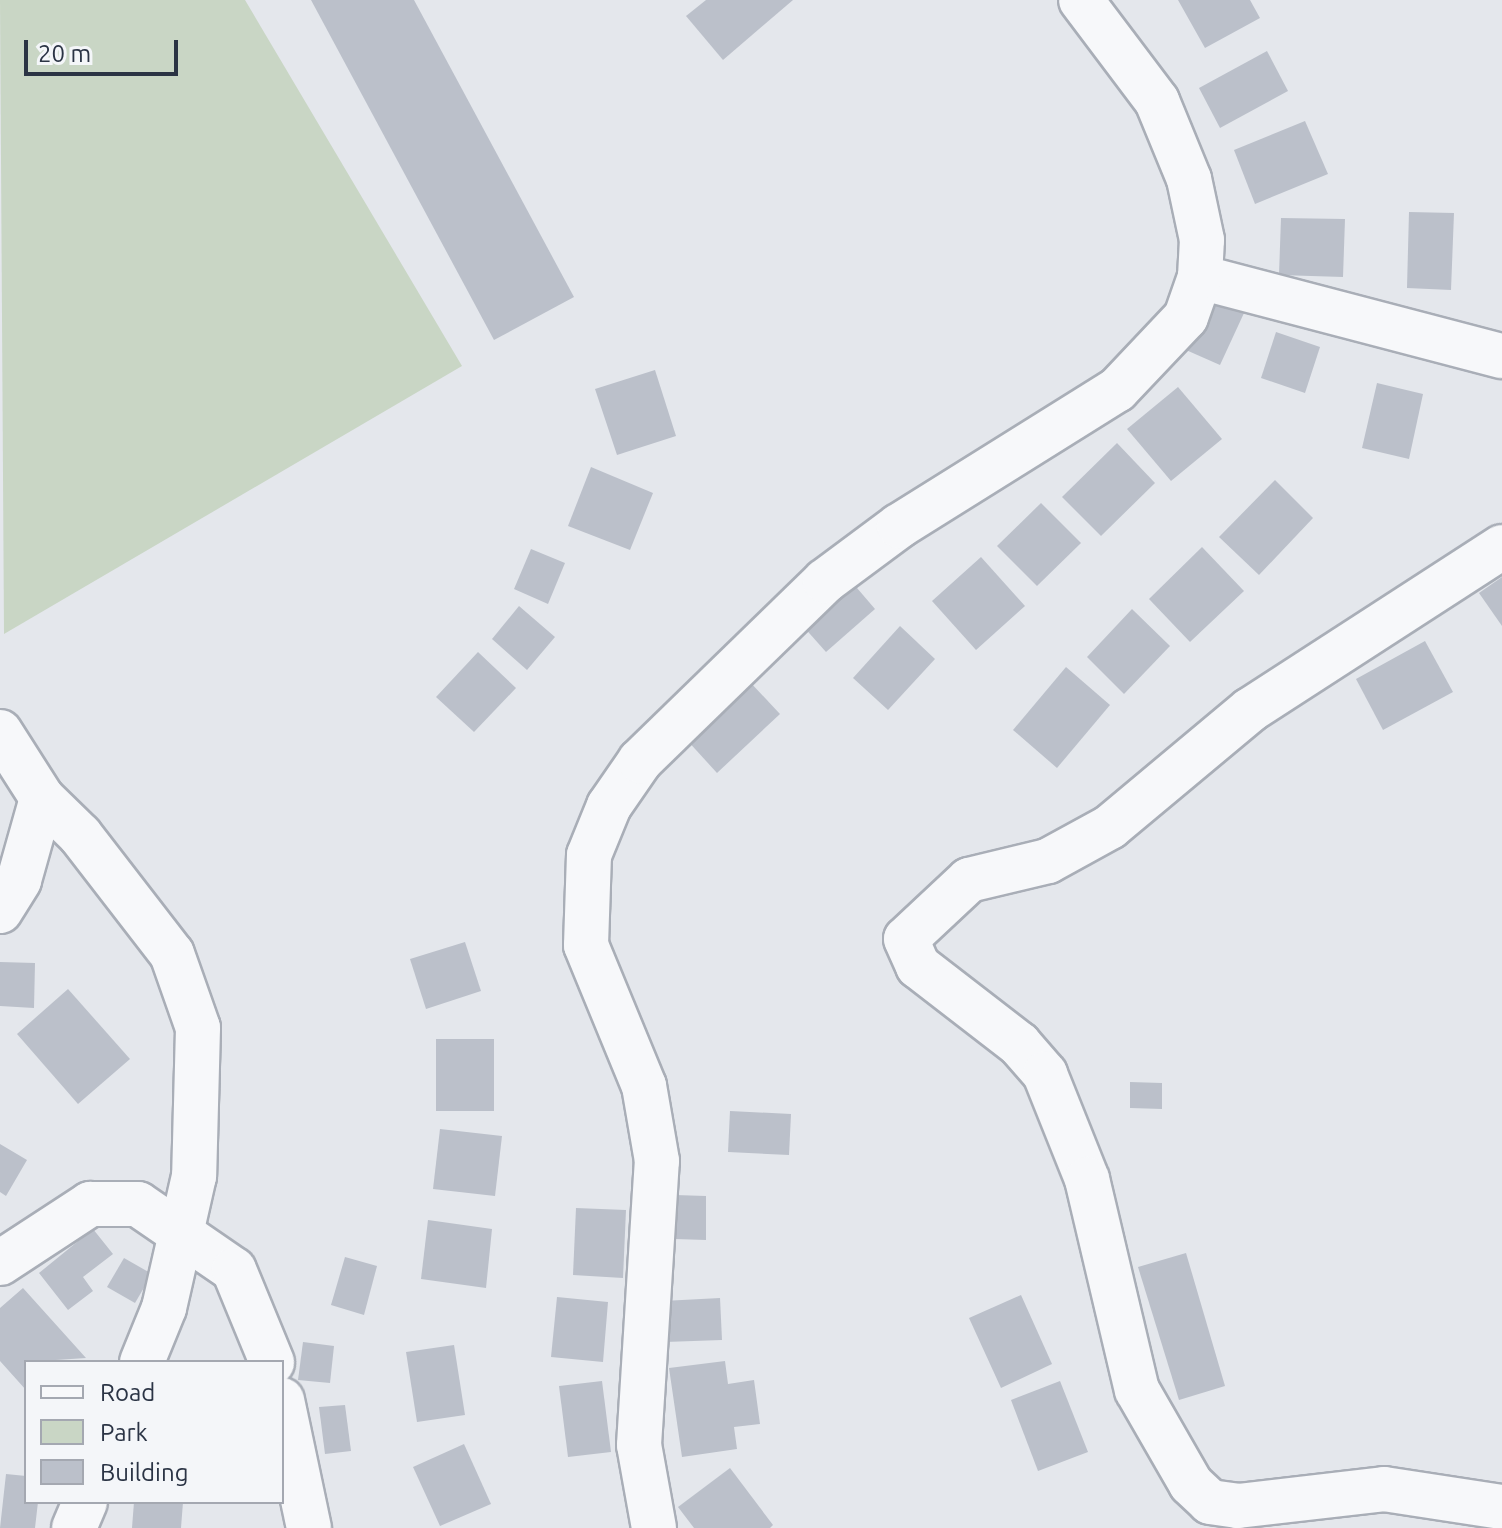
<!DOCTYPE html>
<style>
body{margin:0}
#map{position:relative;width:1502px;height:1528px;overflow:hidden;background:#e4e7ec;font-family:Ubuntu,sans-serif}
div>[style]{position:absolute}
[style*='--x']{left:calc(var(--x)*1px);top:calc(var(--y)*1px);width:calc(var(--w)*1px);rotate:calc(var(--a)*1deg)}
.green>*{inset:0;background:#c9d6c5}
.building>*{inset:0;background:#bbc0ca}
.roads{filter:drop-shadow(2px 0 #a9aeb7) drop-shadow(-2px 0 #a9aeb7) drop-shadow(0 2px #a9aeb7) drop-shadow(0 -2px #a9aeb7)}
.minor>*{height:44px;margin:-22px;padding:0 22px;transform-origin:22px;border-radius:22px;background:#f7f8fa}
span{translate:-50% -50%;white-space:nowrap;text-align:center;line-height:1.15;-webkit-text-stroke:6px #f4f6f9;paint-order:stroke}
.legend{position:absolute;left:24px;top:1360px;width:260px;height:144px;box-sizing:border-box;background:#f4f6f9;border:2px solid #a4a8b1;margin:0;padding:10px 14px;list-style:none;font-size:24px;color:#2b3445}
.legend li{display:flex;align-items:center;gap:16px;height:40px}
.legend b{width:40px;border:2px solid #a4a8b1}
.scale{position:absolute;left:24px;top:40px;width:154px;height:36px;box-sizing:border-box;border:4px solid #2b3445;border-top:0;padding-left:10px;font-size:24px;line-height:28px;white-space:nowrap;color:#2b3445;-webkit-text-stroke:6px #f4f6f9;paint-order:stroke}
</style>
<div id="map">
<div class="green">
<div style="clip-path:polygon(0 0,245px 0,462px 366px,4px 634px)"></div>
</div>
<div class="building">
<div style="clip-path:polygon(311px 0,414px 0,574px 297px,494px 340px)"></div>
<div style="clip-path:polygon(706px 0,793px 0,723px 60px,686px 16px)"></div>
<div style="clip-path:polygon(1178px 0,1250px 0,1260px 18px,1205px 48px)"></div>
<div style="clip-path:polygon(1267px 51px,1288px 91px,1220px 128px,1199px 88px)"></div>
<div style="clip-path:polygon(1305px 121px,1328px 174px,1255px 204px,1234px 150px)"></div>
<div style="clip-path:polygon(1409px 212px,1454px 213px,1451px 290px,1407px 288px)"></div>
<div style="clip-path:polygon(1281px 218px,1345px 219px,1343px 277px,1279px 275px)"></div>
<div style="clip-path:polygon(1210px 298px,1244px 313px,1220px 365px,1186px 350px)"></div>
<div style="clip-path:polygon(1276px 332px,1320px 347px,1305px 393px,1261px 378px)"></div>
<div style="clip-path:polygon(655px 370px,676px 436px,617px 455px,595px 389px)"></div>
<div style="clip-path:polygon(1377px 383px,1423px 394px,1409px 459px,1362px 448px)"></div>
<div style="clip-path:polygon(1178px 387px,1222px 439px,1171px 481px,1127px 429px)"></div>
<div style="clip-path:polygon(1117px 443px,1155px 483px,1101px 536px,1062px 497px)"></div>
<div style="clip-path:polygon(591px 467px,653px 493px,630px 550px,568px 526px)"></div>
<div style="clip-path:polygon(1275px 480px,1313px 518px,1259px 575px,1219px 537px)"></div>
<div style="clip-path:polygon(1041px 503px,1081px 543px,1037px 586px,997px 546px)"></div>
<div style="clip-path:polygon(1202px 547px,1244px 591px,1190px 642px,1149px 599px)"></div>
<div style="clip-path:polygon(531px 549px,565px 563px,548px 604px,514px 589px)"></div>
<div style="clip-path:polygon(981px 557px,1025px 606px,976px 650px,932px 601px)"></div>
<div style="clip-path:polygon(1502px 577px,1502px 626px,1479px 593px)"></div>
<div style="clip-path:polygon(851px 581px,875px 609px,826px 652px,802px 625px)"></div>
<div style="clip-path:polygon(519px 606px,555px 637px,527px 670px,492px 639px)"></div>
<div style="clip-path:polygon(1132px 609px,1170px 646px,1124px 694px,1087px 657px)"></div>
<div style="clip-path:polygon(900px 626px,935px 659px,888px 710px,853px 678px)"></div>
<div style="clip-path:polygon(1425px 641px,1453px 692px,1383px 730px,1356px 679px)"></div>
<div style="clip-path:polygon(478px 652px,516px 688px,474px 732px,436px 697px)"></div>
<div style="clip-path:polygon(1066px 667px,1110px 705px,1057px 768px,1013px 730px)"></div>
<div style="clip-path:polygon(749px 681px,780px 714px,717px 773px,686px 739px)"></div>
<div style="clip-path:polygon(465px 942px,481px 991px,426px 1009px,410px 959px)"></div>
<div style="clip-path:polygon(0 962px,35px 963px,34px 1008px,0 1006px)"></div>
<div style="clip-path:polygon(68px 989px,130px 1059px,78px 1104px,17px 1034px)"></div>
<div style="clip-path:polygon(436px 1039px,494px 1039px,494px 1111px,436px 1111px)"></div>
<div style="clip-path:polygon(1130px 1082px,1162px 1083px,1162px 1109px,1130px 1108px)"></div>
<div style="clip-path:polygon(730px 1111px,791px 1114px,789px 1155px,728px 1152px)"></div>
<div style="clip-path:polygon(440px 1129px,502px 1136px,495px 1196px,433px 1189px)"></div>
<div style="clip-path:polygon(0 1144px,27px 1160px,6px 1196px,0 1192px)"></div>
<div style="clip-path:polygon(675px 1195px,706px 1196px,706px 1240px,675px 1239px)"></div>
<div style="clip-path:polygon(576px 1208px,626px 1210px,623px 1278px,573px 1275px)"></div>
<div style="clip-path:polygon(428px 1220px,492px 1229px,486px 1288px,421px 1279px)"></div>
<div style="clip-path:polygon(93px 1229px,113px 1254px,83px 1277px,93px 1291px,68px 1310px,39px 1273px)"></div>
<div style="clip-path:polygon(1186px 1253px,1225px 1386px,1179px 1400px,1138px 1267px)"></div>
<div style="clip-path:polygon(345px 1257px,377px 1266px,364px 1315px,331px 1305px)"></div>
<div style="clip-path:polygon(124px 1258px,152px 1274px,135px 1303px,107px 1287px)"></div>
<div style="clip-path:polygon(23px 1288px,86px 1358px,26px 1362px,26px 1390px,0 1361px,0 1308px)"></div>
<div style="clip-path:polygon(1021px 1295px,1052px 1364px,1001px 1388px,969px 1318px)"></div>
<div style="clip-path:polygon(557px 1297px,608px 1302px,603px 1362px,551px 1357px)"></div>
<div style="clip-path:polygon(720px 1298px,722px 1340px,665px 1342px,663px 1301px)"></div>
<div style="clip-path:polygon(303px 1342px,334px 1346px,330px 1383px,298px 1380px)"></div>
<div style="clip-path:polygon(454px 1345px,465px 1415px,417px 1422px,406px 1352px)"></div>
<div style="clip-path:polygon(725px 1361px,728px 1384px,754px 1380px,760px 1424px,734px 1427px,737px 1449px,682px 1457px,669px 1368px)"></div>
<div style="clip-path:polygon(602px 1381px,611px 1452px,568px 1457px,559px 1386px)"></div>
<div style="clip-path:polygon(1060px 1381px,1088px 1452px,1038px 1471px,1011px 1400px)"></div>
<div style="clip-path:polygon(345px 1405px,351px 1451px,325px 1454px,319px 1407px)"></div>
<div style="clip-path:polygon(464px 1444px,491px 1504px,440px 1526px,413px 1467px)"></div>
<div style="clip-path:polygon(730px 1468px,773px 1525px,770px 1528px,694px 1528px,678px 1507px)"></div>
<div style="clip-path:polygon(6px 1474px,26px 1476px,26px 1502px,38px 1502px,35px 1528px,0 1528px)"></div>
<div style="clip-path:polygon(134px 1502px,183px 1502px,181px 1528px,132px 1528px)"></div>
</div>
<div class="roads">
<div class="minor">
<div style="--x:1200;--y:277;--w:312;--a:14.7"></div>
<div style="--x:1502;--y:547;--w:300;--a:147.1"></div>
<div style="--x:1250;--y:710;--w:182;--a:140.1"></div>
<div style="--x:1110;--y:827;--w:71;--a:151.3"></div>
<div style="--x:1048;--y:861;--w:81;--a:166.5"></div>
<div style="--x:969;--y:880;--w:86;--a:136.9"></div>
<div style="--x:906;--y:939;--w:30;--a:66"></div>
<div style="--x:918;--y:966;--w:128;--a:37.7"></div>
<div style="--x:1019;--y:1044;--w:40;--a:49"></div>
<div style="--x:1045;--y:1074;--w:113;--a:68.2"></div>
<div style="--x:1087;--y:1179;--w:217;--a:76.7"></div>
<div style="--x:1137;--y:1390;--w:108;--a:60.1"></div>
<div style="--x:1191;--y:1484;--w:26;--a:43"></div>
<div style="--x:1210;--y:1502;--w:28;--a:8"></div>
<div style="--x:1238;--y:1506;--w:147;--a:-6.6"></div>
<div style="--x:1384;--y:1489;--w:119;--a:8.7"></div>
<div style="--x:0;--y:732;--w:78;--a:57.5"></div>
<div style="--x:42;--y:798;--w:53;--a:44.2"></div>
<div style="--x:80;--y:835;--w:150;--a:52.3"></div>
<div style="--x:172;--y:954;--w:78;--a:70.6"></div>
<div style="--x:198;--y:1028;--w:148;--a:91.5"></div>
<div style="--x:194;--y:1176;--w:135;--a:102.8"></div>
<div style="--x:164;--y:1308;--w:58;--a:112.2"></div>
<div style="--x:0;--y:911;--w:36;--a:-58"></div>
<div style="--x:19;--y:880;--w:85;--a:-74.3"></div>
<div style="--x:0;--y:1263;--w:108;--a:-33.2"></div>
<div style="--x:90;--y:1204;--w:48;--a:0"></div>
<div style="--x:138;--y:1204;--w:116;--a:34.5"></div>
<div style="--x:234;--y:1270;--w:100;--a:67.6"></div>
<div style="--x:282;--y:1400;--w:131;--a:78.1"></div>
<div style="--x:74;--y:1528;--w:28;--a:-67"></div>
<div style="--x:654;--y:1528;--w:84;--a:-100.2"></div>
<div style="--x:639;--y:1445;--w:285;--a:-86.4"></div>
<div style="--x:657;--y:1161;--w:76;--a:-99.8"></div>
<div style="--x:644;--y:1086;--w:152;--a:-112.4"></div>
<div style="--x:586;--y:945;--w:90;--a:-88.1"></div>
<div style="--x:589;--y:855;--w:53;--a:-67.8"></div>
<div style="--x:609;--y:806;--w:55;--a:-55.4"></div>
<div style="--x:640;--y:761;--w:258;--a:-44.2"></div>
<div style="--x:825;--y:581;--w:92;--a:-36.6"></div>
<div style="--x:899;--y:526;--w:257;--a:-32"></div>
<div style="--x:1117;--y:390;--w:100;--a:-46.6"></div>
<div style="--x:1186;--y:317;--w:42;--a:-70.7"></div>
<div style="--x:1200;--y:277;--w:37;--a:-87"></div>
<div style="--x:1202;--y:240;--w:62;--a:-102"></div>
<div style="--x:1189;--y:179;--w:84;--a:-112.3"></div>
<div style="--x:1157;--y:101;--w:126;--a:-127"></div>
</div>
</div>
<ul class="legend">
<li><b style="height:10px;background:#f7f8fa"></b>Road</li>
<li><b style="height:22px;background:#c9d6c5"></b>Park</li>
<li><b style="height:22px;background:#bbc0ca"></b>Building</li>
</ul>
<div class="scale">20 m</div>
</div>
